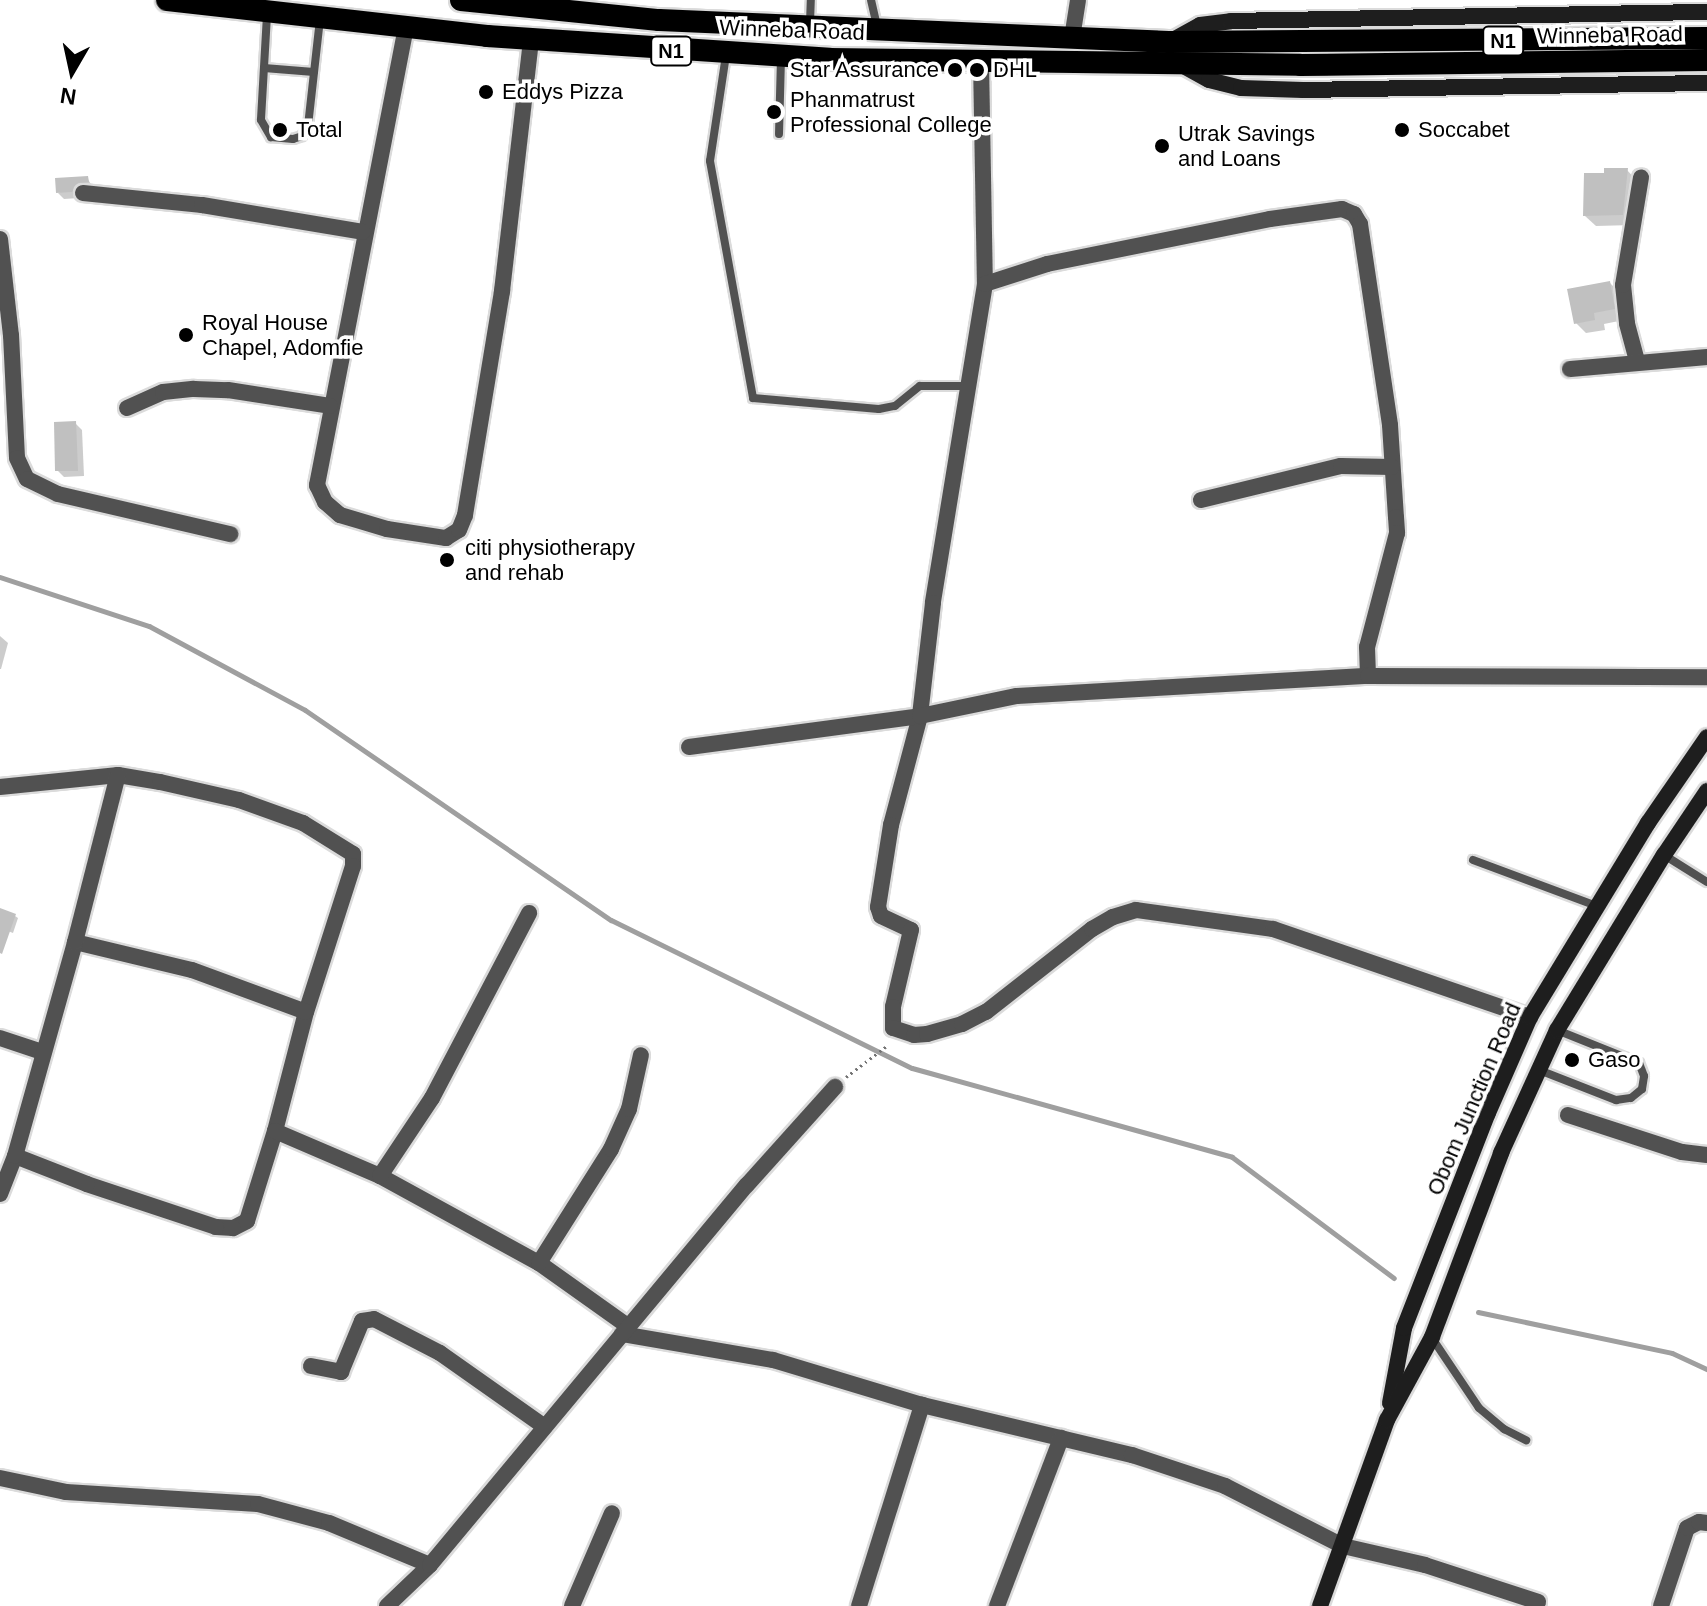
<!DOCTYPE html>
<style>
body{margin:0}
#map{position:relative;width:1707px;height:1606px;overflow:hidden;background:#fff;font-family:Helvetica,sans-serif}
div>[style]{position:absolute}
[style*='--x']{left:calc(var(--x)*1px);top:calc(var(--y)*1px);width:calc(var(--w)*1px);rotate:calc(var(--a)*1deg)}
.shadow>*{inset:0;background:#0003}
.stream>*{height:5px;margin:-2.5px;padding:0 2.5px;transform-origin:2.5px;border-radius:2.5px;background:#9f9f9f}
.building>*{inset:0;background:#c0c0c0}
.path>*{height:3px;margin-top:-1.5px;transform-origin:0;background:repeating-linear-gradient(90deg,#737373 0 2px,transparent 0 6px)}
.roads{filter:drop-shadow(2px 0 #dbdbdb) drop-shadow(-2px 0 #dbdbdb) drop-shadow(0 2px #dbdbdb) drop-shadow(0 -2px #dbdbdb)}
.service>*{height:8px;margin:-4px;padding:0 4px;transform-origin:4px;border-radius:4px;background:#515151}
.minor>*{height:16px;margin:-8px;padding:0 8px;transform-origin:8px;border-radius:8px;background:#515151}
.secondary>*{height:16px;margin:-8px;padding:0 8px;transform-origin:8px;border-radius:8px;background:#1e1e1e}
.trunk>*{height:22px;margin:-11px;padding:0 11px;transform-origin:11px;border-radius:11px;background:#000}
.dots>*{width:22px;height:22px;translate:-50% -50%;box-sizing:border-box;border:4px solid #fff;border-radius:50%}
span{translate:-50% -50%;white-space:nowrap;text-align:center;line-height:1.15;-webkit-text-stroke:7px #fff;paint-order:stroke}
.shield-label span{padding:2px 6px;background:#fff;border:2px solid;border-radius:6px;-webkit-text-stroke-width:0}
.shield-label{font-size:20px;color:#000;font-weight:700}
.street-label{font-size:22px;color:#000}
.poi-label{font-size:22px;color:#000}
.right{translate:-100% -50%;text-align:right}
.left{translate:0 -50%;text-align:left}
.north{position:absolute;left:32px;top:32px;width:80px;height:80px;-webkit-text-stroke:6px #fff;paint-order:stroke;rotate:189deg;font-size:22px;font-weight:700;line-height:32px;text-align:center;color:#000}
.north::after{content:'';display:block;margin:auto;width:28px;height:36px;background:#000;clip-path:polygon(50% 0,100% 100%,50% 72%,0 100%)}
</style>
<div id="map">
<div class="shadow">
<div style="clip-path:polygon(1627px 170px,1637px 181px,1633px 225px,1596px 226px,1585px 216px,1606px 175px)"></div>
<div style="clip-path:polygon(87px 178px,94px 189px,79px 198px,64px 199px,58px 193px)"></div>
<div style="clip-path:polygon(1610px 283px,1620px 293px,1624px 320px,1604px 324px,1605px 330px,1586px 333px,1576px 323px)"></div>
<div style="clip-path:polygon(75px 423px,82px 430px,84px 476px,64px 477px,57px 470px)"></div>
<div style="clip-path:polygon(0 636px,8px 643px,1px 669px,0 669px)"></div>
<div style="clip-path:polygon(15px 916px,18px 918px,13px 933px,0 928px,0 921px)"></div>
</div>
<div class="stream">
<div style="--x:0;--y:577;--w:157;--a:18.2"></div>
<div style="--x:149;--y:626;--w:177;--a:28.3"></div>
<div style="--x:305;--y:710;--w:371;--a:34.5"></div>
<div style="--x:611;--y:920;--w:335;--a:26.2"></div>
<div style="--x:912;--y:1068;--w:332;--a:15.5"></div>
<div style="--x:1232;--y:1157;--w:202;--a:36.8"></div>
<div style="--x:1478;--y:1312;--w:198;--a:11.9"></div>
<div style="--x:1672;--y:1353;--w:38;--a:25"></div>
</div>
<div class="building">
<div style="clip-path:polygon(1604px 168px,1628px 168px,1623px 215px,1583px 216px,1584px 173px,1604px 173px)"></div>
<div style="clip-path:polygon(88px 176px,89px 182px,78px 183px,72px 192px,56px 193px,55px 178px)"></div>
<div style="clip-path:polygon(1610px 281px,1615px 309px,1594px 313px,1595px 320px,1574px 324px,1567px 289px)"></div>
<div style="clip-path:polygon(76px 421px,78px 471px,55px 471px,54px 422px)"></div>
<div style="clip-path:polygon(0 908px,16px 914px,2px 954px,0 953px)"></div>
</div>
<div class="path">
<div style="--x:846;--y:1077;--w:53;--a:-37.3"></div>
</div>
<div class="roads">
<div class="service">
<div style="--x:871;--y:0;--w:28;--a:77"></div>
<div style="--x:267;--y:15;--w:105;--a:93.3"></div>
<div style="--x:261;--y:120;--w:20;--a:60"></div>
<div style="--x:271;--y:137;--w:22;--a:5"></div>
<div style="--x:293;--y:139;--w:9;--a:-18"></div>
<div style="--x:302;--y:136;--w:12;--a:-59"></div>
<div style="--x:308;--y:126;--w:108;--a:-83.6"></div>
<div style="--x:810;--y:23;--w:23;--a:-88"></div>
<div style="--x:726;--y:55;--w:107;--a:98.6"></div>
<div style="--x:710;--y:161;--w:241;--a:79.7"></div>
<div style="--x:753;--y:398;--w:126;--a:5"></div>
<div style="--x:879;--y:409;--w:16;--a:-11"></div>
<div style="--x:895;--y:406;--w:32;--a:-39"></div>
<div style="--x:920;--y:386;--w:48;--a:0"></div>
<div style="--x:264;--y:68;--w:50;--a:4.6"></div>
<div style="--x:779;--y:134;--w:77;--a:-88.5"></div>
<div style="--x:1664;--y:855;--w:51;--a:32.1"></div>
<div style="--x:1473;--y:860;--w:132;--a:20.4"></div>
<div style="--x:1539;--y:1070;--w:83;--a:21.3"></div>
<div style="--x:1616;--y:1100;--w:15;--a:-8"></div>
<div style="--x:1631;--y:1098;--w:14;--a:-39"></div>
<div style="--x:1642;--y:1089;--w:13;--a:-81"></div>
<div style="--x:1644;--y:1076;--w:14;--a:-111"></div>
<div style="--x:1639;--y:1063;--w:88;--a:-158.1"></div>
<div style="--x:1432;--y:1338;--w:84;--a:56.1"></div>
<div style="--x:1479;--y:1408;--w:33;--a:40"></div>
<div style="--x:1504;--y:1429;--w:25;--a:27"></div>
</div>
<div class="minor">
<div style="--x:406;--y:27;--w:467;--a:101"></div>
<div style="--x:317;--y:485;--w:19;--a:65"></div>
<div style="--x:325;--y:502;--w:20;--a:41"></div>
<div style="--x:340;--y:515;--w:49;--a:16.6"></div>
<div style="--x:387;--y:529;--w:60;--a:8.7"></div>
<div style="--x:446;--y:538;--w:15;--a:-32"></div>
<div style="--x:459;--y:530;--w:16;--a:-68"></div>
<div style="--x:465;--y:515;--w:227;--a:-80.6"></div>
<div style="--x:502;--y:291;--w:253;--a:-83.4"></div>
<div style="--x:1072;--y:38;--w:38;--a:-81"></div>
<div style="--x:981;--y:61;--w:223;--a:89"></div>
<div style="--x:985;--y:284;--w:323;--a:99.3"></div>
<div style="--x:933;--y:603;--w:114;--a:96.6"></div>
<div style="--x:920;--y:716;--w:113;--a:104.9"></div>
<div style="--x:891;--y:825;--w:83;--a:99"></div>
<div style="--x:878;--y:907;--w:9;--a:72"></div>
<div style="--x:881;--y:916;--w:33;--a:25"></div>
<div style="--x:911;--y:930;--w:79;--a:103.2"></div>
<div style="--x:893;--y:1007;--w:21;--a:90"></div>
<div style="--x:893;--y:1028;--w:22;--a:18"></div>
<div style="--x:914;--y:1035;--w:13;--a:-4"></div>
<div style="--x:927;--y:1034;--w:36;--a:-16"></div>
<div style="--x:962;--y:1024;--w:27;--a:-27"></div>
<div style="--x:986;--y:1012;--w:135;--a:-38.1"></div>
<div style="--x:1092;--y:929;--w:24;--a:-30"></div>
<div style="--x:1113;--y:917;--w:24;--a:-17"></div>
<div style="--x:1136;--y:910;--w:138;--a:7.9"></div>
<div style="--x:1273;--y:929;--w:272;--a:18.9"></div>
<div style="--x:83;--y:193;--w:120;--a:5.8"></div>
<div style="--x:202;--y:205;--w:163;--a:9.5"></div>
<div style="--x:0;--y:239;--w:97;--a:83.5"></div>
<div style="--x:11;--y:335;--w:123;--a:87.2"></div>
<div style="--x:17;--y:458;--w:23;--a:65"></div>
<div style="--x:27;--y:479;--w:34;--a:26"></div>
<div style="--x:58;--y:494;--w:177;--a:13.1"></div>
<div style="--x:985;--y:284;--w:65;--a:-17.9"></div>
<div style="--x:1047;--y:264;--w:227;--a:-11.4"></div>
<div style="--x:1270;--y:219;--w:73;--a:-7.9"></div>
<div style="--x:1342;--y:209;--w:13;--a:23"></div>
<div style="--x:1354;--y:214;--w:12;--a:59"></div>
<div style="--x:1360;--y:224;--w:203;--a:81.5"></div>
<div style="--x:1390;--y:425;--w:92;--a:86.3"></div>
<div style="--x:1396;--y:517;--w:16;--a:86"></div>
<div style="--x:1397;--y:533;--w:118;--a:104.7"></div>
<div style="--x:1367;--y:647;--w:29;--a:88"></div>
<div style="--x:1637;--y:361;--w:39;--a:-105"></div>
<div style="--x:1627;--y:323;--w:38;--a:-96"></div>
<div style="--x:1623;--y:285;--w:109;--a:-80.5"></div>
<div style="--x:1570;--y:369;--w:138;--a:-5"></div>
<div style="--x:127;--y:408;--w:39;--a:-24"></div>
<div style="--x:163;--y:392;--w:31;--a:-6"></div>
<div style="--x:194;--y:389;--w:34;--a:2"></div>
<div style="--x:228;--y:390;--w:103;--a:8.9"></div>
<div style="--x:1201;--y:500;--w:144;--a:-13.7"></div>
<div style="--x:1341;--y:466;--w:51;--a:1.1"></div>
<div style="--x:689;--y:747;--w:233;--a:-7.6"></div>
<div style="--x:920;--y:716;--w:99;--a:-11.7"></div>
<div style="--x:1017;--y:696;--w:352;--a:-3.3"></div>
<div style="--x:1368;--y:676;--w:339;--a:0.2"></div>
<div style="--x:0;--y:787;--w:119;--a:-5.8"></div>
<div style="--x:118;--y:775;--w:43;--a:9.5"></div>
<div style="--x:160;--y:782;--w:81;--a:12.8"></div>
<div style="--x:239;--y:800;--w:68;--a:19.8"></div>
<div style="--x:303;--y:823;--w:59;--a:31.8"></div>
<div style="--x:353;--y:854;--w:12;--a:90"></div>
<div style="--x:353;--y:866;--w:153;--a:107.8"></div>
<div style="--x:306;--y:1012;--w:123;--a:104.6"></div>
<div style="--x:275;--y:1131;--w:94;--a:107.3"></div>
<div style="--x:247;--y:1221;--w:16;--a:153"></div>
<div style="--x:233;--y:1228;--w:17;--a:-177"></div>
<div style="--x:216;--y:1227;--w:136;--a:-161.6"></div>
<div style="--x:87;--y:1184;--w:77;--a:-158.7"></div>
<div style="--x:75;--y:942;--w:120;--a:13.5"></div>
<div style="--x:192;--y:970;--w:121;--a:20.2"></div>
<div style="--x:0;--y:1038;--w:44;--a:18.4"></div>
<div style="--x:1568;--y:1115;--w:120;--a:18"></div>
<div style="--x:1682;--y:1152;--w:25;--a:7"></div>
<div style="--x:275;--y:1131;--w:114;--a:23.2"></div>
<div style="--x:380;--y:1176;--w:181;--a:28.7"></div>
<div style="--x:539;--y:1263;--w:110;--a:35.4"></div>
<div style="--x:380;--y:1176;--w:94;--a:-56.3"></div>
<div style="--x:432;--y:1098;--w:209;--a:-62.3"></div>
<div style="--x:0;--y:1194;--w:41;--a:-68.5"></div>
<div style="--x:15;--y:1156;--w:222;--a:-74.3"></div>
<div style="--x:75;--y:942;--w:172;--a:-75.6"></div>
<div style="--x:539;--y:1263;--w:135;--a:-57.7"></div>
<div style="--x:611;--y:1149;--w:44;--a:-65.8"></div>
<div style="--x:629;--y:1109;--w:55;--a:-77.5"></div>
<div style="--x:622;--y:1334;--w:153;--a:9.8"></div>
<div style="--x:773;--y:1360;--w:156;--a:16.8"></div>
<div style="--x:922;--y:1405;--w:216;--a:13.4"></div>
<div style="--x:1132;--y:1455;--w:98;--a:18.4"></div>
<div style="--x:1225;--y:1486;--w:132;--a:27"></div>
<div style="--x:1343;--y:1546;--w:84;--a:13"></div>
<div style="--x:1425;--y:1565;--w:119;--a:18.1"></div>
<div style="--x:311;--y:1366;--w:31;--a:11"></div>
<div style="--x:341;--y:1372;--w:55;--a:-67.6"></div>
<div style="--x:362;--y:1321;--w:12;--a:-9"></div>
<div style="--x:374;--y:1319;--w:74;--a:27.3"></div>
<div style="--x:440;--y:1353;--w:128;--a:35.2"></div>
<div style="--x:0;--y:1478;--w:67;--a:12"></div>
<div style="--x:66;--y:1492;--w:192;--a:3.6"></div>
<div style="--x:258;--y:1504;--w:73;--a:15"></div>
<div style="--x:329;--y:1523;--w:109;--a:22.6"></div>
<div style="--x:387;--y:1606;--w:59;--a:-43.6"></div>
<div style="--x:430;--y:1565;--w:495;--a:-50.2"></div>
<div style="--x:747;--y:1185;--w:132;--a:-48.1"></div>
<div style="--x:572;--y:1606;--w:101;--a:-66.7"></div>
<div style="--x:859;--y:1606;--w:211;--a:-72.6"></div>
<div style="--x:997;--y:1606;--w:180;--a:-69.1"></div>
<div style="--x:1661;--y:1606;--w:82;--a:-71.6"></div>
<div style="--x:1687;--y:1528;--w:13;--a:-27"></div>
<div style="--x:1699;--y:1522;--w:8;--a:7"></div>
</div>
<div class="secondary">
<div style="--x:1173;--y:40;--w:31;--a:-29"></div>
<div style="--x:1200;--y:25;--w:31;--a:-7"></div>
<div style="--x:1231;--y:21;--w:476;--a:-1.1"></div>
<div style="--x:1180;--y:64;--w:33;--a:29"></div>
<div style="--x:1209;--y:80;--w:33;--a:14"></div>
<div style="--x:1241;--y:88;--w:62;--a:1.8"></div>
<div style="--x:1303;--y:90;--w:404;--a:-1"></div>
<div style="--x:1390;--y:1403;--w:76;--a:-79.4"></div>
<div style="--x:1404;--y:1328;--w:231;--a:-68.7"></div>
<div style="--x:1488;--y:1113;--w:105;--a:-66.4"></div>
<div style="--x:1530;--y:1017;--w:227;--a:-58.7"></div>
<div style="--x:1648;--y:823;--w:104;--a:-55.5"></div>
<div style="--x:1320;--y:1606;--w:198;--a:-70.2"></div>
<div style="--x:1387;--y:1420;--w:94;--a:-61.5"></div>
<div style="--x:1432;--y:1337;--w:197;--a:-69.4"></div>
<div style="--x:1501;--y:1153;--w:135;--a:-65.5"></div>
<div style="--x:1557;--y:1030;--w:205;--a:-58.6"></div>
<div style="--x:1664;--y:855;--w:77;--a:-56.1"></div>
</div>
<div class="trunk">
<div style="--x:167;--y:0;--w:322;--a:6.4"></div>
<div style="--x:487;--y:36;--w:343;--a:3.8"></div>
<div style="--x:829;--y:59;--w:471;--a:0.7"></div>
<div style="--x:1300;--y:65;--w:407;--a:-0.7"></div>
<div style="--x:461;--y:0;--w:199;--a:5.8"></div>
<div style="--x:659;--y:20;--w:510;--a:2.47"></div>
<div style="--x:1169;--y:42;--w:538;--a:-0.43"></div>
</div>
</div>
<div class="dots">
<div style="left:955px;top:70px;background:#000"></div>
<div style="left:977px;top:70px;background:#000"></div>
<div style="left:486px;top:92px;background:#000"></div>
<div style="left:774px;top:112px;background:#000"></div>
<div style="left:280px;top:130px;background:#000"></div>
<div style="left:1402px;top:130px;background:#000"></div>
<div style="left:1162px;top:146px;background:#000"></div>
<div style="left:186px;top:335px;background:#000"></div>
<div style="left:447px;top:560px;background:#000"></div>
<div style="left:1572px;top:1060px;background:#000"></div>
</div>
<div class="shield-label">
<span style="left:1503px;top:41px">N1</span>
<span style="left:671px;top:51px">N1</span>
</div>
<div class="street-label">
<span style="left:792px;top:30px;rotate:2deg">Winneba Road</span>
<span style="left:1610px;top:35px;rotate:-1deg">Winneba Road</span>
<span style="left:1474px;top:1099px;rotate:-67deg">Obom Junction Road</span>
</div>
<div class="poi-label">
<span class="right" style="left:939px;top:70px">Star Assurance</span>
<span class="left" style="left:993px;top:70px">DHL</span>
<span class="left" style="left:502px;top:92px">Eddys Pizza</span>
<span class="left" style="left:790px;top:112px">Phanmatrust<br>Professional College</span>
<span class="left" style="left:296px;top:130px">Total</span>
<span class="left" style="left:1418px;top:130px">Soccabet</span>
<span class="left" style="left:1178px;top:146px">Utrak Savings<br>and Loans</span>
<span class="left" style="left:202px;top:335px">Royal House<br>Chapel, Adomfie</span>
<span class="left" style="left:465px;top:560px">citi physiotherapy<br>and rehab</span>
<span class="left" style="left:1588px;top:1060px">Gaso</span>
</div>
<div class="north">N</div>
</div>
